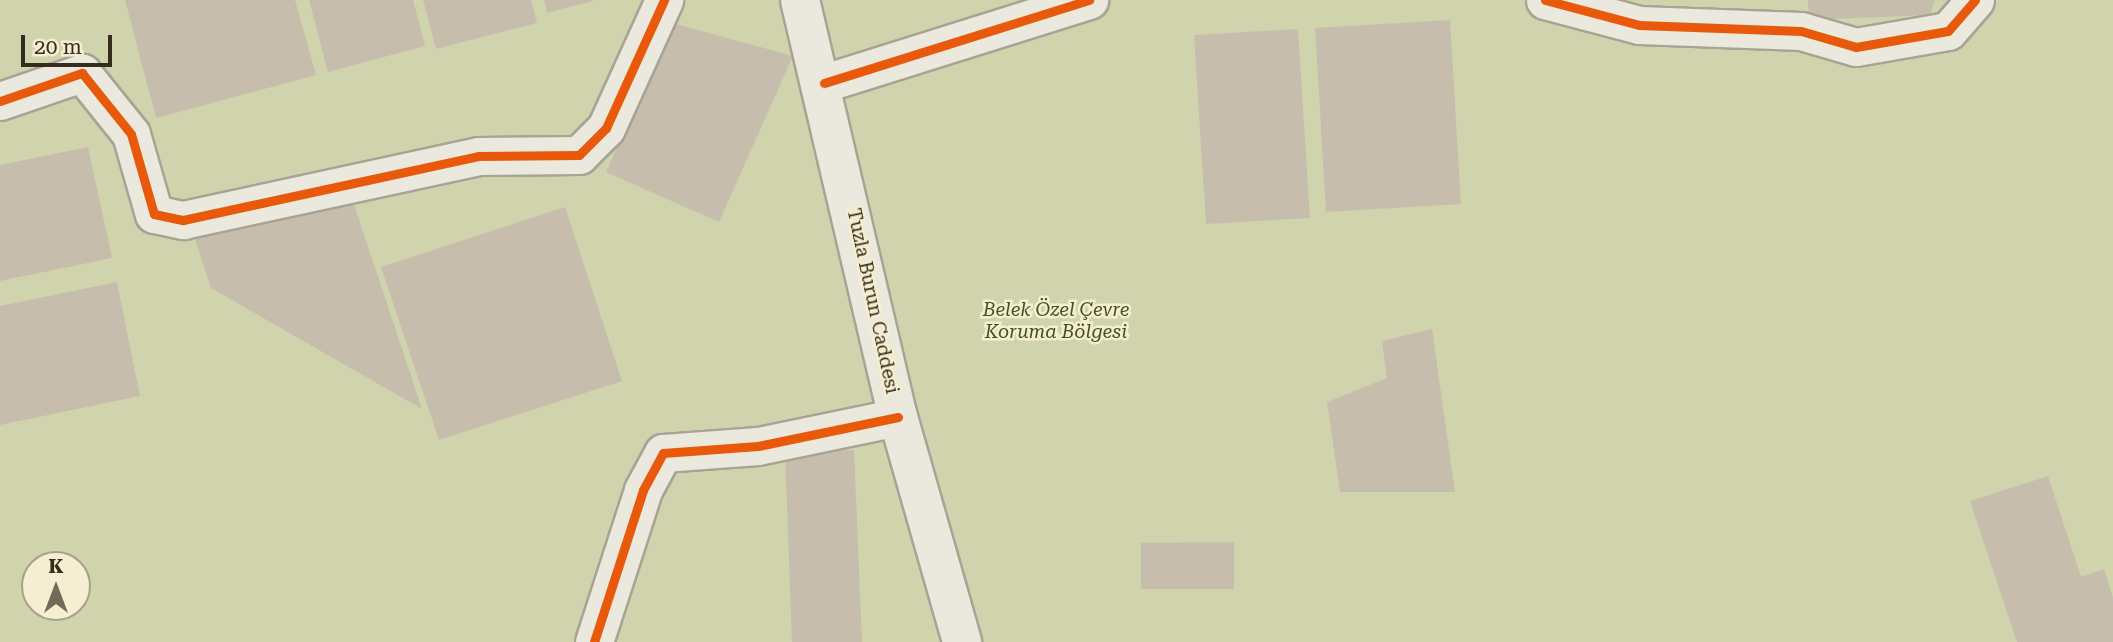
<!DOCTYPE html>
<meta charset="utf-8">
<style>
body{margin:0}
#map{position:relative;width:2113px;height:642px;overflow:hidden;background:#e3dfcb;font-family:"Roboto Serif",serif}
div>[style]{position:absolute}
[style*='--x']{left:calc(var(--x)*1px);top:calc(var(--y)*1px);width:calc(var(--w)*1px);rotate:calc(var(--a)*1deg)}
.green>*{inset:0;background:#cfd4ad}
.building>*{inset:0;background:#c7bdac}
.roads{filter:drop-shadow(2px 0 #a8a395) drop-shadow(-2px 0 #a8a395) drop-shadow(0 2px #a8a395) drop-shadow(0 -2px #a8a395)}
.minor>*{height:37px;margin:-18.5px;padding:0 18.5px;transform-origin:18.5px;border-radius:18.5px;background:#ebe8dd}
.secondary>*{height:38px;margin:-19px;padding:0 19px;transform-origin:19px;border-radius:19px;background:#ebe8dd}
.cycleway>*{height:9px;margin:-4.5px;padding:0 4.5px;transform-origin:4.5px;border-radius:4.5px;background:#e8590c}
span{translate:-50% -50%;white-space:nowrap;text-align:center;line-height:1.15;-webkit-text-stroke:5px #f5eed0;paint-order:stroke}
.street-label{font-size:19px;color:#362c1d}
.park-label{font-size:19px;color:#415224;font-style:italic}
.north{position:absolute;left:21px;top:551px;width:70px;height:70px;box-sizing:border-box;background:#f5eed0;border:2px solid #a9a088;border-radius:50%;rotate:0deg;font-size:19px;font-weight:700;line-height:28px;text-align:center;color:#362c1d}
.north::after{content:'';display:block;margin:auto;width:24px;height:32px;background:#736b5a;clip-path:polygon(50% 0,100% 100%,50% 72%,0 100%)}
.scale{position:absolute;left:21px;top:35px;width:91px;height:32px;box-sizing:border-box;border:4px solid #362c1d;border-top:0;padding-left:9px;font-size:21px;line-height:24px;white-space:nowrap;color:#362c1d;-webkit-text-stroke:5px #f5eed0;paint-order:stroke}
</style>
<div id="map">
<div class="green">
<div style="clip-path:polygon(evenodd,0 0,2113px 0,2113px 642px,0 642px,0 0,35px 565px,77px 565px,77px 607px,35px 607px,35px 565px)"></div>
</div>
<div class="building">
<div style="clip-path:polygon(125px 0,295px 0,316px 75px,156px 118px)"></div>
<div style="clip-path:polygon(309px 0,413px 0,425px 46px,328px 72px)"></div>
<div style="clip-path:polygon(423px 0,531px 0,537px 23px,436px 49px)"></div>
<div style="clip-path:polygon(544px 0,593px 0,593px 1px,547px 13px)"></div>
<div style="clip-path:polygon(1808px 0,1935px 0,1930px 15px,1809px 20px)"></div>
<div style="clip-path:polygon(1450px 20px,1461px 204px,1326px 212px,1315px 28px)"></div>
<div style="clip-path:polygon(672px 23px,793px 56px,719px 222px,606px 172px)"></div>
<div style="clip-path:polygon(1298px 29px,1310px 218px,1206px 224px,1194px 35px)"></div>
<div style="clip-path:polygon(88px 147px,112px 258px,0 281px,0 165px)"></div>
<div style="clip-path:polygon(354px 204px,422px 409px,211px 288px,195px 239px)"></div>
<div style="clip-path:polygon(565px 207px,622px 381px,439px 440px,381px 267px)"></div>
<div style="clip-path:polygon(117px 282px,140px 396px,0 425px,0 306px)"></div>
<div style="clip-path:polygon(1432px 329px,1455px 492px,1340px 492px,1327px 402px,1387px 378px,1382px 341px)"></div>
<div style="clip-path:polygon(854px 450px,862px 642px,792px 642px,785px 453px)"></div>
<div style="clip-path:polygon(2048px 476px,2081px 577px,2104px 569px,2113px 598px,2113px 642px,2017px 642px,1970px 501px)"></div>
<div style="clip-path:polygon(1234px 542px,1234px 589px,1141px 589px,1141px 543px)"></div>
</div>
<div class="roads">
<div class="minor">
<div style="--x:1545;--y:0;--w:97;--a:14.9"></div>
<div style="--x:1639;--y:25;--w:162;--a:2.1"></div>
<div style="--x:1801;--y:31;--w:57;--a:16.2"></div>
<div style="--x:1856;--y:47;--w:93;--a:-9.9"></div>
<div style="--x:1948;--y:31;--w:41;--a:-48.9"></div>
<div style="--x:824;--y:83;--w:278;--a:-17.4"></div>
<div style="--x:0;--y:101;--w:87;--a:-18.9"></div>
<div style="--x:82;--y:73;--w:78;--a:51.2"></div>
<div style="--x:131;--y:134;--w:83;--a:74"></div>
<div style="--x:154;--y:214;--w:30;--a:12"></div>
<div style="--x:183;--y:220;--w:302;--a:-12.2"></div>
<div style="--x:478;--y:156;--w:101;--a:-0.6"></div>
<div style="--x:579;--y:155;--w:38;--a:-45"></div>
<div style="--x:606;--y:128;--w:141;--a:-65.6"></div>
<div style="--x:594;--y:642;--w:160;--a:-72.1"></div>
<div style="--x:643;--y:490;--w:42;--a:-61.6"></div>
<div style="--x:663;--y:453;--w:95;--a:-4.2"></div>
<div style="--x:758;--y:446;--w:143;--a:-11.7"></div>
</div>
<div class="secondary">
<div style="--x:800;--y:0;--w:428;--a:76.8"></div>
<div style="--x:898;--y:417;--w:234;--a:74.1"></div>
</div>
</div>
<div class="cycleway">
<div style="--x:1545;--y:0;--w:97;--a:14.9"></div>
<div style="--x:1639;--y:25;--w:162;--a:2.1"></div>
<div style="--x:1801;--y:31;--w:57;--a:16.2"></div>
<div style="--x:1856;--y:47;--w:93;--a:-9.9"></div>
<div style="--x:1948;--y:31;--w:41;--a:-48.9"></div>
<div style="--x:824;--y:83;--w:278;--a:-17.4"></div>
<div style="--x:0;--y:101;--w:87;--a:-18.9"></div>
<div style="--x:82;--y:73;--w:78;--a:51.2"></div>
<div style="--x:131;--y:134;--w:83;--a:74"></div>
<div style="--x:154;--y:214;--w:30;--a:12"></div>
<div style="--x:183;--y:220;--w:302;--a:-12.2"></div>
<div style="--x:478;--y:156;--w:101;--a:-0.6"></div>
<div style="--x:579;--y:155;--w:38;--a:-45"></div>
<div style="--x:606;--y:128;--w:141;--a:-65.6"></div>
<div style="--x:594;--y:642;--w:160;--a:-72.1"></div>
<div style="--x:643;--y:490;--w:42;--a:-61.6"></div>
<div style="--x:663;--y:453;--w:95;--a:-4.2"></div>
<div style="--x:758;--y:446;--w:143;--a:-11.7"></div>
</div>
<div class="street-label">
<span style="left:873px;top:301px;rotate:78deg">Tuzla Burun Caddesi</span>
</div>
<div class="park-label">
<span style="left:1056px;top:321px">Belek Özel Çevre<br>Koruma Bölgesi</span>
</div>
<div class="north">K</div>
<div class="scale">20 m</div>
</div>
